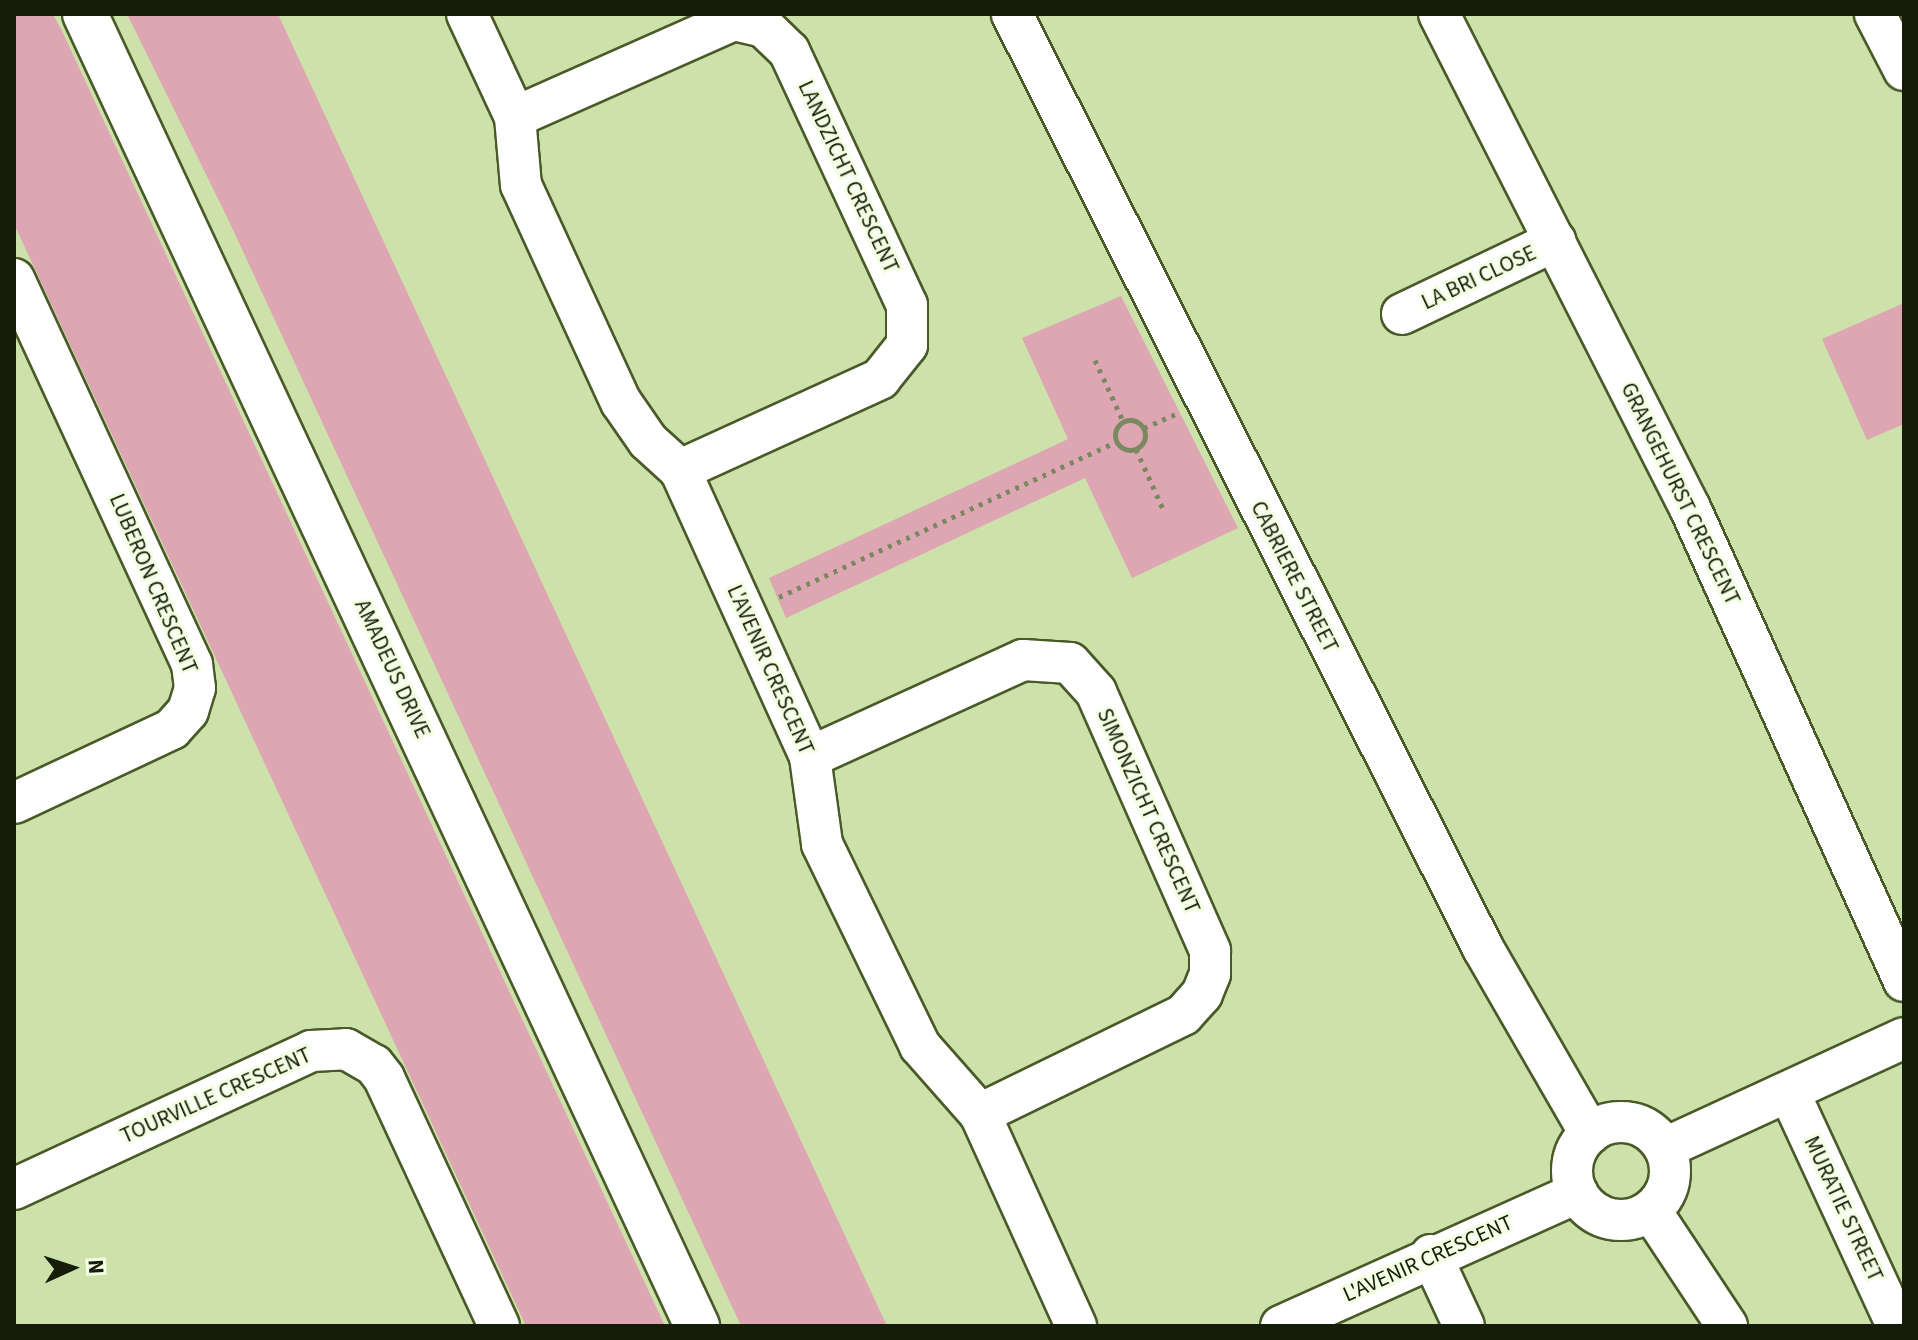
<!DOCTYPE html>
<style>
body{margin:0}
#map{position:relative;width:1918px;height:1340px;overflow:hidden;background:#cde2aa;font-family:"Source Sans 3",sans-serif}
div>[style]{position:absolute}
[style*='--x']{left:calc(var(--x)*1px);top:calc(var(--y)*1px);width:calc(var(--w)*1px);rotate:calc(var(--a)*1deg)}
.green>*{inset:0;background:#dea6b2}
.path>*{height:5px;margin-top:-2.5px;transform-origin:0;background:repeating-linear-gradient(90deg,#7a8960 0 4px,transparent 0 10px)}
.path>.ring{margin:-2.5px;padding:0;box-sizing:content-box;background:none;border:5px solid #7a8960;border-radius:50%}
.roads{filter:drop-shadow(2px 0 #495a28) drop-shadow(-2px 0 #495a28) drop-shadow(0 2px #495a28) drop-shadow(0 -2px #495a28)}
.minor>*{height:40px;margin:-20px;padding:0 20px;transform-origin:20px;border-radius:20px;background:#fff}
.minor>.ring{margin:-20px;padding:0;box-sizing:content-box;background:none;border:40px solid #fff;border-radius:50%}
.tertiary>*{height:44px;margin:-22px;padding:0 22px;transform-origin:22px;border-radius:22px;background:#fff}
span{translate:-50% -50%;white-space:nowrap;text-align:center;line-height:1.15;-webkit-text-stroke:6px #f3fee2;paint-order:stroke}
.street-label{font-size:22px;color:#151c07}
.frame{position:absolute;inset:0;border:16px solid #151c07;pointer-events:none}
.north{position:absolute;left:32px;top:1228px;width:80px;height:80px;-webkit-text-stroke:6px #f3fee2;paint-order:stroke;rotate:87deg;font-size:22px;font-weight:700;line-height:32px;text-align:center;color:#151c07}
.north::after{content:'';display:block;margin:auto;width:28px;height:36px;background:#151c07;clip-path:polygon(50% 0,100% 100%,50% 72%,0 100%)}
</style>
<div id="map">
<div class="green">
<div style="clip-path:polygon(14px 14px,53px 14px,62px 31px,665px 1326px,526px 1326px,14px 224px)"></div>
<div style="clip-path:polygon(127px 14px,278px 14px,887px 1326px,741px 1326px,227px 217px)"></div>
<div style="clip-path:polygon(1121px 296px,1238px 528px,1132px 578px,1085px 478px,786px 618px,769px 578px,1068px 439px,1022px 338px)"></div>
<div style="clip-path:polygon(1904px 303px,1904px 424px,1867px 440px,1822px 339px)"></div>
</div>
<div class="path">
<div style="--x:1095;--y:360;--w:67;--a:65.3"></div>
<div class="ring" style="left:1115px;top:420px;width:25px;height:25px"></div>
<div style="--x:1144;--y:428;--w:34;--a:-24"></div>
<div style="--x:1136;--y:449;--w:68;--a:65.7"></div>
<div style="--x:779;--y:597;--w:371;--a:-24.7"></div>
</div>
<div class="roads">
<div class="minor">
<div style="--x:467;--y:14;--w:114;--a:65"></div>
<div style="--x:515;--y:117;--w:68;--a:85"></div>
<div style="--x:521;--y:185;--w:239;--a:65.3"></div>
<div style="--x:621;--y:402;--w:47;--a:55.3"></div>
<div style="--x:648;--y:441;--w:43;--a:42.2"></div>
<div style="--x:680;--y:470;--w:315;--a:65.6"></div>
<div style="--x:810;--y:757;--w:88;--a:82.1"></div>
<div style="--x:822;--y:844;--w:225;--a:64.1"></div>
<div style="--x:920;--y:1046;--w:91;--a:48.6"></div>
<div style="--x:980;--y:1114;--w:233;--a:65.6"></div>
<div style="--x:1012;--y:14;--w:1046;--a:63.24"></div>
<div style="--x:1483;--y:948;--w:214;--a:60"></div>
<div style="--x:1439;--y:14;--w:554;--a:63.07"></div>
<div style="--x:1690;--y:508;--w:519;--a:65.66"></div>
<div style="--x:1875;--y:14;--w:63;--a:62.6"></div>
<div style="--x:515;--y:117;--w:240;--a:-23.9"></div>
<div style="--x:734;--y:20;--w:31;--a:13"></div>
<div style="--x:764;--y:27;--w:35;--a:44"></div>
<div style="--x:789;--y:51;--w:280;--a:65.1"></div>
<div style="--x:907;--y:305;--w:40;--a:90"></div>
<div style="--x:907;--y:345;--w:43;--a:128.5"></div>
<div style="--x:880;--y:379;--w:220;--a:155.5"></div>
<div style="--x:14;--y:279;--w:424;--a:65.2"></div>
<div style="--x:192;--y:664;--w:24;--a:83"></div>
<div style="--x:195;--y:688;--w:24;--a:107"></div>
<div style="--x:188;--y:711;--w:24;--a:132"></div>
<div style="--x:172;--y:729;--w:174;--a:154.9"></div>
<div style="--x:1402;--y:314;--w:170;--a:-25.5"></div>
<div style="--x:810;--y:757;--w:234;--a:-24.5"></div>
<div style="--x:1023;--y:660;--w:47;--a:3.7"></div>
<div style="--x:1070;--y:663;--w:39;--a:48"></div>
<div style="--x:1096;--y:692;--w:283;--a:66.2"></div>
<div style="--x:1210;--y:951;--w:23;--a:90"></div>
<div style="--x:1210;--y:974;--w:22;--a:112"></div>
<div style="--x:1202;--y:994;--w:28;--a:132"></div>
<div style="--x:1183;--y:1015;--w:226;--a:154"></div>
<div style="--x:1789;--y:1092;--w:258;--a:65.2"></div>
<div class="ring" style="left:1572px;top:1122px;width:58px;height:58px"></div>
<div style="--x:1665;--y:1148;--w:263;--a:-24.7"></div>
<div style="--x:14;--y:1189;--w:327;--a:-24.9"></div>
<div style="--x:311;--y:1051;--w:35;--a:-3"></div>
<div style="--x:346;--y:1049;--w:32;--a:30"></div>
<div style="--x:374;--y:1065;--w:16;--a:52"></div>
<div style="--x:384;--y:1078;--w:273;--a:65.1"></div>
<div style="--x:1651;--y:1211;--w:138;--a:56.5"></div>
<div style="--x:1431;--y:1255;--w:78;--a:65.1"></div>
<div style="--x:1281;--y:1326;--w:325;--a:-24.2"></div>
</div>
<div class="tertiary">
<div style="--x:85;--y:14;--w:1448;--a:64.99"></div>
</div>
</div>
<div class="street-label">
<span style="left:848px;top:177px;rotate:65deg">LANDZICHT CRESCENT</span>
<span style="left:1479px;top:278px;rotate:-25deg">LA BRI CLOSE</span>
<span style="left:1680px;top:494px;rotate:64deg">GRANGEHURST CRESCENT</span>
<span style="left:1294px;top:577px;rotate:63deg">CABRIERE STREET</span>
<span style="left:153px;top:584px;rotate:67deg">LUBERON CRESCENT</span>
<span style="left:392px;top:669px;rotate:65deg">AMADEUS DRIVE</span>
<span style="left:770px;top:670px;rotate:66deg">L'AVENIR CRESCENT</span>
<span style="left:1148px;top:811px;rotate:66deg">SIMONZICHT CRESCENT</span>
<span style="left:216px;top:1096px;rotate:-24deg">TOURVILLE CRESCENT</span>
<span style="left:1843px;top:1209px;rotate:65deg">MURATIE STREET</span>
<span style="left:1428px;top:1259px;rotate:-24deg">L'AVENIR CRESCENT</span>
</div>
<div class="frame"></div>
<div class="north">N</div>
</div>
